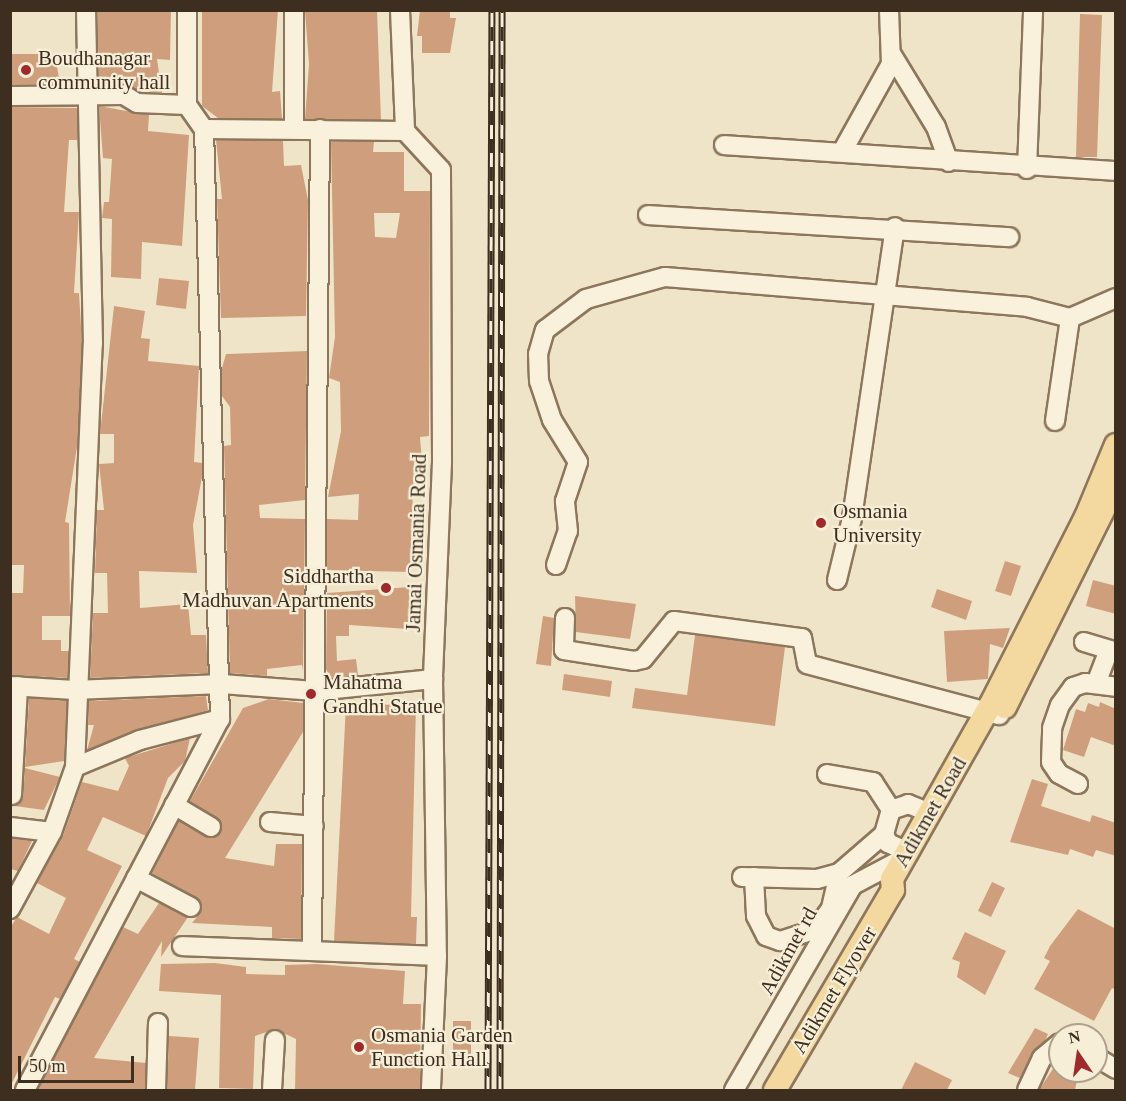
<!DOCTYPE html>
<style>
body{margin:0}
#map{position:relative;width:1126px;height:1101px;overflow:hidden;background:#f0e4c8;font-family:Georgia,serif}
div>[style]{position:absolute}
[style*='--x']{left:calc(var(--x)*1px);top:calc(var(--y)*1px);width:calc(var(--w)*1px);rotate:calc(var(--a)*1deg)}
.building>*{inset:0;background:#cf9f7d}
.roads{filter:drop-shadow(2px 0 #8d765c) drop-shadow(-2px 0 #8d765c) drop-shadow(0 2px #8d765c) drop-shadow(0 -2px #8d765c)}
.minor>*{height:18px;margin:-9px;padding:0 9px;transform-origin:9px;border-radius:9px;background:#faf1dc}
.major>*{height:22px;margin:-11px;padding:0 11px;transform-origin:11px;border-radius:11px;background:#f3d9a0}
.rail>*{height:7px;margin-top:-3.5px;transform-origin:0;background:repeating-linear-gradient(90deg,#f7eed8 0 14px,#3d2e20 0 28px);box-sizing:border-box;border-block:2px solid #3d2e20}
.dots>*{width:16px;height:16px;translate:-50% -50%;box-sizing:border-box;border:3px solid #f7eed8;border-radius:50%}
span{translate:-50% -50%;white-space:nowrap;text-align:center;line-height:1.15;-webkit-text-stroke:4.5px #f7eed8;paint-order:stroke}
.poi-label{font-size:21px;color:#3d2e20}
.left{translate:0 -50%;text-align:left}
.right{translate:-100% -50%;text-align:right}
.street-label{font-size:21px;color:#3d2e20}
.frame{position:absolute;inset:0;border:12px solid #3d2e20;pointer-events:none}
.north{position:absolute;left:1048px;top:1023px;width:60px;height:60px;box-sizing:border-box;background:#f7eed8;border:2px solid #ada18e;border-radius:50%;rotate:347deg;font-size:16px;font-weight:700;line-height:24px;text-align:center;color:#3d2e20}
.north::after{content:'';display:block;margin:auto;width:21px;height:27px;background:#9e2a2b;clip-path:polygon(50% 0,100% 100%,50% 72%,0 100%)}
.scale{position:absolute;left:18px;top:1056px;width:116px;height:27px;box-sizing:border-box;border:3px solid #3d2e20;border-top:0;padding-left:8px;font-size:18px;line-height:21px;white-space:nowrap;color:#3d2e20;-webkit-text-stroke:4px #f7eed8;paint-order:stroke}
</style>
<div id="map">
<div class="building">
<div style="clip-path:polygon(97px 10px,171px 10px,170px 60px,157px 59px,162px 93px,99px 84px)"></div>
<div style="clip-path:polygon(202px 10px,278px 10px,272px 92px,280px 91px,282px 119px,218px 118px,202px 106px)"></div>
<div style="clip-path:polygon(377px 10px,381px 120px,305px 119px,309px 64px,305px 11px)"></div>
<div style="clip-path:polygon(420px 10px,450px 10px,450px 18px,456px 18px,450px 53px,422px 53px,422px 36px,417px 36px)"></div>
<div style="clip-path:polygon(1080px 14px,1102px 15px,1097px 157px,1076px 157px)"></div>
<div style="clip-path:polygon(10px 54px,55px 54px,60px 84px,10px 85px)"></div>
<div style="clip-path:polygon(99px 106px,149px 115px,148px 131px,189px 135px,182px 246px,142px 242px,141px 279px,111px 277px,112px 219px,102px 218px,104px 202px,109px 202px,112px 159px,103px 158px)"></div>
<div style="clip-path:polygon(10px 107px,77px 108px,77px 140px,69px 140px,64px 212px,79px 212px,74px 293px,79px 293px,82px 344px,78px 441px,65px 522px,69px 523px,70px 616px,42px 616px,42px 640px,61px 640px,61px 651px,69px 651px,68px 678px,10px 675px,10px 593px,23px 593px,24px 565px,10px 565px)"></div>
<div style="clip-path:polygon(216px 140px,283px 141px,284px 166px,301px 165px,308px 200px,306px 316px,221px 318px,217px 199px,222px 199px)"></div>
<div style="clip-path:polygon(evenodd,331px 142px,374px 142px,373px 152px,404px 152px,404px 191px,430px 191px,429px 436px,420px 437px,422px 462px,414px 463px,410px 572px,327px 570px,327px 519px,358px 520px,359px 494px,328px 497px,341px 431px,340px 382px,329px 378px,335px 337px,331px 142px,374px 213px,400px 213px,396px 238px,375px 237px,374px 213px)"></div>
<div style="clip-path:polygon(159px 278px,189px 281px,186px 309px,156px 305px)"></div>
<div style="clip-path:polygon(114px 306px,145px 311px,141px 338px,150px 339px,148px 361px,199px 366px,194px 462px,202px 463px,202px 477px,193px 525px,197px 573px,139px 571px,140px 608px,188px 604px,191px 635px,206px 635px,208px 673px,90px 678px,93px 613px,108px 613px,107px 573px,95px 573px,97px 510px,104px 510px,99px 464px,114px 463px,114px 434px,100px 434px)"></div>
<div style="clip-path:polygon(307px 351px,305px 500px,259px 505px,260px 518px,305px 519px,303px 671px,302px 665px,267px 669px,267px 676px,230px 673px,224px 446px,231px 445px,230px 407px,222px 396px,222px 368px,226px 354px)"></div>
<div style="clip-path:polygon(1005px 561px,1021px 566px,1011px 596px,995px 591px)"></div>
<div style="clip-path:polygon(1093px 580px,1116px 586px,1116px 614px,1086px 606px)"></div>
<div style="clip-path:polygon(410px 587px,408px 629px,349px 625px,349px 636px,336px 636px,337px 661px,356px 659px,358px 675px,331px 678px,326px 669px,327px 593px)"></div>
<div style="clip-path:polygon(937px 589px,972px 601px,966px 620px,931px 607px)"></div>
<div style="clip-path:polygon(575px 596px,636px 604px,630px 639px,576px 632px)"></div>
<div style="clip-path:polygon(543px 616px,554px 618px,551px 666px,536px 664px)"></div>
<div style="clip-path:polygon(1010px 628px,1003px 648px,990px 644px,988px 679px,947px 682px,944px 631px)"></div>
<div style="clip-path:polygon(695px 635px,785px 647px,775px 726px,632px 708px,635px 688px,687px 695px)"></div>
<div style="clip-path:polygon(564px 674px,612px 681px,610px 697px,562px 690px)"></div>
<div style="clip-path:polygon(206px 696px,208px 710px,87px 750px,94px 725px,88px 725px,89px 701px)"></div>
<div style="clip-path:polygon(29px 698px,67px 701px,64px 761px,25px 767px)"></div>
<div style="clip-path:polygon(269px 699px,303px 703px,303px 732px,225px 858px,274px 866px,276px 844px,302px 844px,301px 939px,272px 938px,272px 927px,192px 923px,201px 912px,200px 901px,152px 873px,179px 821px,206px 837px,220px 833px,220px 821px,190px 801px,243px 708px)"></div>
<div style="clip-path:polygon(1100px 702px,1116px 709px,1116px 746px,1091px 737px,1084px 757px,1063px 750px,1076px 709px,1085px 712px,1088px 703px,1099px 707px)"></div>
<div style="clip-path:polygon(346px 704px,416px 705px,411px 917px,417px 917px,416px 944px,334px 941px)"></div>
<div style="clip-path:polygon(190px 738px,185px 761px,168px 778px,146px 836px,103px 817px,87px 850px,122px 866px,74px 959px,80px 962px,60px 999px,55px 997px,10px 1087px,10px 928px,17px 917px,49px 934px,52px 927px,66px 898px,37px 883px,63px 836px,82px 782px,118px 791px,129px 766px,125px 758px)"></div>
<div style="clip-path:polygon(25px 768px,60px 777px,44px 810px,15px 806px,23px 796px)"></div>
<div style="clip-path:polygon(1032px 779px,1048px 784px,1041px 806px,1090px 822px,1092px 815px,1116px 823px,1116px 856px,1096px 850px,1093px 857px,1070px 849px,1068px 855px,1010px 842px)"></div>
<div style="clip-path:polygon(10px 838px,32px 841px,18px 871px,10px 869px)"></div>
<div style="clip-path:polygon(992px 882px,1005px 888px,991px 917px,978px 911px)"></div>
<div style="clip-path:polygon(159px 903px,188px 917px,161px 957px,162px 941px,94px 1058px,146px 1063px,145px 1090px,37px 1090px,123px 927px,138px 934px)"></div>
<div style="clip-path:polygon(1078px 909px,1116px 929px,1116px 990px,1112px 988px,1094px 1021px,1034px 989px,1050px 961px,1044px 958px,1050px 946px)"></div>
<div style="clip-path:polygon(965px 932px,1006px 951px,985px 995px,957px 977px,960px 962px,952px 959px)"></div>
<div style="clip-path:polygon(215px 963px,246px 967px,246px 974px,285px 975px,285px 965px,317px 964px,405px 971px,403px 1004px,421px 1004px,420px 1090px,295px 1090px,296px 1039px,275px 1029px,255px 1036px,253px 1089px,219px 1088px,221px 995px,159px 991px,161px 964px)"></div>
<div style="clip-path:polygon(453px 1021px,471px 1021px,471px 1060px,453px 1060px)"></div>
<div style="clip-path:polygon(1035px 1028px,1048px 1034px,1045px 1041px,1020px 1078px,1008px 1073px)"></div>
<div style="clip-path:polygon(169px 1036px,199px 1038px,195px 1090px,167px 1090px)"></div>
<div style="clip-path:polygon(1060px 1058px,1060px 1071px,1079px 1071px,1075px 1090px,1039px 1090px)"></div>
<div style="clip-path:polygon(915px 1062px,952px 1080px,947px 1090px,901px 1090px)"></div>
</div>
<div class="roads">
<div class="minor">
<div style="--x:294;--y:10;--w:119;--a:90"></div>
<div style="--x:400;--y:10;--w:121;--a:87.6"></div>
<div style="--x:405;--y:131;--w:53;--a:47.3"></div>
<div style="--x:441;--y:170;--w:292;--a:89.8"></div>
<div style="--x:442;--y:462;--w:217;--a:92.4"></div>
<div style="--x:433;--y:679;--w:277;--a:89.2"></div>
<div style="--x:437;--y:956;--w:134;--a:92.6"></div>
<div style="--x:892;--y:55;--w:84;--a:58.6"></div>
<div style="--x:936;--y:127;--w:37;--a:70"></div>
<div style="--x:10;--y:96;--w:114;--a:-0.5"></div>
<div style="--x:124;--y:95;--w:15;--a:32"></div>
<div style="--x:137;--y:103;--w:50;--a:2.3"></div>
<div style="--x:187;--y:105;--w:29;--a:55"></div>
<div style="--x:204;--y:129;--w:201;--a:0.6"></div>
<div style="--x:187;--y:105;--w:95;--a:-90"></div>
<div style="--x:724;--y:145;--w:393;--a:3.8"></div>
<div style="--x:842;--y:152;--w:101;--a:-60.9"></div>
<div style="--x:891;--y:64;--w:54;--a:-92.1"></div>
<div style="--x:1027;--y:169;--w:159;--a:-87.8"></div>
<div style="--x:648;--y:215;--w:362;--a:3.5"></div>
<div style="--x:1055;--y:421;--w:104;--a:-81.7"></div>
<div style="--x:556;--y:565;--w:36;--a:-71"></div>
<div style="--x:568;--y:531;--w:30;--a:-96"></div>
<div style="--x:565;--y:501;--w:41;--a:-71.6"></div>
<div style="--x:578;--y:462;--w:49;--a:-121.8"></div>
<div style="--x:552;--y:420;--w:41;--a:-108.4"></div>
<div style="--x:539;--y:381;--w:27;--a:-92"></div>
<div style="--x:538;--y:354;--w:25;--a:-74"></div>
<div style="--x:545;--y:330;--w:51;--a:-37.1"></div>
<div style="--x:586;--y:299;--w:82;--a:-15.6"></div>
<div style="--x:665;--y:277;--w:363;--a:4.7"></div>
<div style="--x:1027;--y:307;--w:44;--a:14.3"></div>
<div style="--x:1070;--y:318;--w:50;--a:-23.5"></div>
<div style="--x:837;--y:580;--w:64;--a:-76.4"></div>
<div style="--x:852;--y:518;--w:294;--a:-81.6"></div>
<div style="--x:565;--y:618;--w:32;--a:92"></div>
<div style="--x:564;--y:650;--w:71;--a:8.9"></div>
<div style="--x:634;--y:661;--w:9;--a:-13"></div>
<div style="--x:643;--y:659;--w:49;--a:-50.8"></div>
<div style="--x:674;--y:621;--w:129;--a:7.6"></div>
<div style="--x:802;--y:638;--w:26;--a:79"></div>
<div style="--x:807;--y:664;--w:199;--a:14.9"></div>
<div style="--x:1084;--y:642;--w:34;--a:17"></div>
<div style="--x:1097;--y:681;--w:33;--a:-69"></div>
<div style="--x:10;--y:686;--w:64;--a:3.6"></div>
<div style="--x:74;--y:690;--w:148;--a:-2.3"></div>
<div style="--x:222;--y:684;--w:93;--a:4.3"></div>
<div style="--x:315;--y:691;--w:119;--a:-5.8"></div>
<div style="--x:75;--y:767;--w:70;--a:-22.6"></div>
<div style="--x:140;--y:740;--w:83;--a:-14.7"></div>
<div style="--x:827;--y:774;--w:47;--a:9.9"></div>
<div style="--x:873;--y:782;--w:33;--a:57"></div>
<div style="--x:1078;--y:784;--w:21;--a:-152"></div>
<div style="--x:1059;--y:774;--w:14;--a:-124"></div>
<div style="--x:1051;--y:762;--w:34;--a:-88"></div>
<div style="--x:1052;--y:728;--w:24;--a:-71"></div>
<div style="--x:1060;--y:705;--w:22;--a:-54"></div>
<div style="--x:1073;--y:687;--w:13;--a:-18"></div>
<div style="--x:1085;--y:683;--w:31;--a:7"></div>
<div style="--x:12;--y:795;--w:109;--a:-86.8"></div>
<div style="--x:174;--y:805;--w:43;--a:30.7"></div>
<div style="--x:270;--y:822;--w:44;--a:5.2"></div>
<div style="--x:10;--y:827;--w:42;--a:6.8"></div>
<div style="--x:908;--y:852;--w:22;--a:-156"></div>
<div style="--x:888;--y:843;--w:10;--a:-114"></div>
<div style="--x:884;--y:834;--w:25;--a:-74"></div>
<div style="--x:891;--y:810;--w:18;--a:-19"></div>
<div style="--x:908;--y:804;--w:24;--a:22"></div>
<div style="--x:742;--y:877;--w:75;--a:1.5"></div>
<div style="--x:817;--y:879;--w:23;--a:-15"></div>
<div style="--x:839;--y:873;--w:60;--a:-40.9"></div>
<div style="--x:754;--y:877;--w:39;--a:87"></div>
<div style="--x:756;--y:916;--w:22;--a:63"></div>
<div style="--x:766;--y:936;--w:15;--a:20"></div>
<div style="--x:780;--y:941;--w:38;--a:-18"></div>
<div style="--x:816;--y:929;--w:26;--a:-54"></div>
<div style="--x:831;--y:908;--w:36;--a:-77"></div>
<div style="--x:136;--y:878;--w:62;--a:27.8"></div>
<div style="--x:10;--y:909;--w:88;--a:-61.4"></div>
<div style="--x:52;--y:832;--w:69;--a:-70.5"></div>
<div style="--x:75;--y:767;--w:423;--a:-87.6"></div>
<div style="--x:93;--y:344;--w:334;--a:-91.2"></div>
<div style="--x:182;--y:946;--w:255;--a:2.2"></div>
<div style="--x:312;--y:950;--w:821;--a:-89.44"></div>
<div style="--x:1096;--y:1057;--w:23;--a:31"></div>
<div style="--x:25;--y:1090;--w:419;--a:-62.3"></div>
<div style="--x:220;--y:719;--w:590;--a:-91.55"></div>
<div style="--x:156;--y:1090;--w:67;--a:-88.3"></div>
<div style="--x:272;--y:1090;--w:50;--a:-86.6"></div>
<div style="--x:734;--y:1090;--w:237;--a:-59.9"></div>
<div style="--x:853;--y:885;--w:58;--a:-27.9"></div>
<div style="--x:1027;--y:1090;--w:35;--a:-65"></div>
<div style="--x:1042;--y:1058;--w:23;--a:-40"></div>
</div>
<div class="major">
<div style="--x:1005;--y:707;--w:249;--a:-63.5"></div>
<div style="--x:893;--y:890;--w:11;--a:-95"></div>
<div style="--x:892;--y:879;--w:199;--a:-60.5"></div>
<div style="--x:990;--y:706;--w:212;--a:-63.1"></div>
<div style="--x:1086;--y:517;--w:78;--a:-67.4"></div>
<div style="--x:775;--y:1090;--w:232;--a:-59.5"></div>
</div>
</div>
<div class="rail">
<div style="--x:488;--y:1090;--w:1080;--a:-89.79"></div>
<div style="--x:500;--y:1090;--w:1080;--a:-89.89"></div>
</div>
<div class="dots">
<div style="left:26px;top:70px;background:#9e2a2b"></div>
<div style="left:821px;top:523px;background:#9e2a2b"></div>
<div style="left:386px;top:588px;background:#9e2a2b"></div>
<div style="left:311px;top:694px;background:#9e2a2b"></div>
<div style="left:359px;top:1047px;background:#9e2a2b"></div>
</div>
<div class="poi-label">
<span class="left" style="left:38px;top:70px">Boudhanagar<br>community hall</span>
<span class="left" style="left:833px;top:523px">Osmania<br>University</span>
<span class="right" style="left:374px;top:588px">Siddhartha<br>Madhuvan Apartments</span>
<span class="left" style="left:323px;top:694px">Mahatma<br>Gandhi Statue</span>
<span class="left" style="left:371px;top:1047px">Osmania Garden<br>Function Hall</span>
</div>
<div class="street-label">
<span style="left:416px;top:543px;rotate:-88deg">Jamai Osmania Road</span>
<span style="left:930px;top:812px;rotate:-60deg">Adikmet Road</span>
<span style="left:788px;top:951px;rotate:-61deg">Adikmet rd</span>
<span style="left:834px;top:990px;rotate:-59deg">Adikmet Flyover</span>
</div>
<div class="frame"></div>
<div class="north">N</div>
<div class="scale">50 m</div>
</div>
